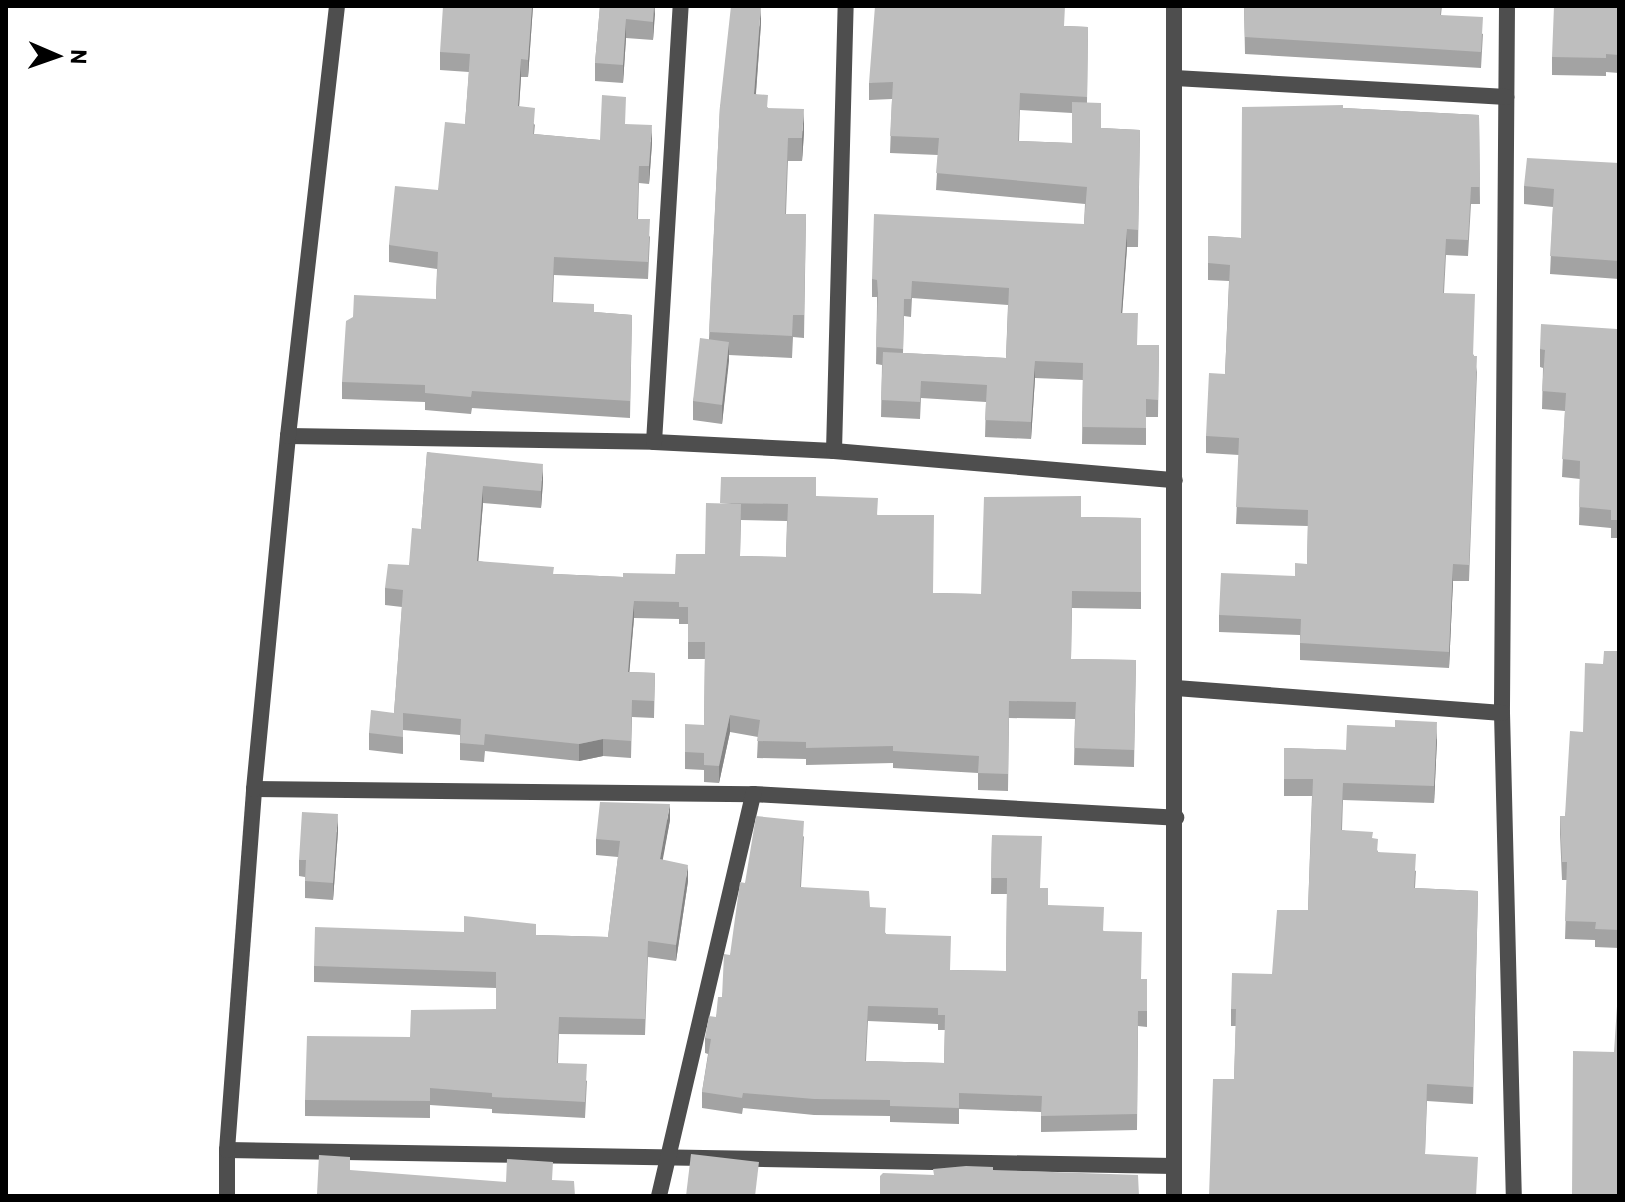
<!DOCTYPE html>
<style>
body{margin:0}
#map{position:relative;width:1625px;height:1202px;overflow:hidden;background:#fff;font-family:Barlow,sans-serif}
div>[style]{position:absolute}
[style*='--x']{left:calc(var(--x)*1px);top:calc(var(--y)*1px);width:calc(var(--w)*1px);rotate:calc(var(--a)*1deg)}
.minor>*{height:16px;margin:-8px;padding:0 8px;transform-origin:8px;border-radius:8px;background:#4e4e4e}
.wall>*{inset:0;background:#a3a3a3}
.shaded-wall>*{inset:0;background:#858585}
.building>*{inset:0;background:#bebebe}
span{translate:-50% -50%;white-space:nowrap;text-align:center;line-height:1.15;-webkit-text-stroke:6px #fff;paint-order:stroke}
.frame{position:absolute;inset:0;border:8px solid #000;pointer-events:none}
.north{position:absolute;left:16px;top:16px;width:80px;height:80px;-webkit-text-stroke:6px #fff;paint-order:stroke;rotate:92deg;font-size:22px;font-weight:700;line-height:32px;text-align:center;color:#000}
.north::after{content:'';display:block;margin:auto;width:28px;height:36px;background:#000;clip-path:polygon(50% 0,100% 100%,50% 72%,0 100%)}
</style>
<div id="map">
<div class="minor">
<div style="--x:1507;--y:6;--w:707;--a:90.41"></div>
<div style="--x:1502;--y:713;--w:483;--a:88.6"></div>
<div style="--x:1175;--y:78;--w:332;--a:3.3"></div>
<div style="--x:288;--y:436;--w:366;--a:0.9"></div>
<div style="--x:654;--y:442;--w:180;--a:2.9"></div>
<div style="--x:834;--y:451;--w:342;--a:4.9"></div>
<div style="--x:654;--y:442;--w:437;--a:-86.5"></div>
<div style="--x:834;--y:451;--w:445;--a:-88.5"></div>
<div style="--x:1176;--y:688;--w:327;--a:4.4"></div>
<div style="--x:254;--y:789;--w:499;--a:0.6"></div>
<div style="--x:753;--y:794;--w:424;--a:3.2"></div>
<div style="--x:227;--y:1150;--w:947;--a:0.97"></div>
<div style="--x:227;--y:1196;--w:46;--a:-90"></div>
<div style="--x:227;--y:1150;--w:362;--a:-85.7"></div>
<div style="--x:254;--y:789;--w:355;--a:-84.5"></div>
<div style="--x:288;--y:436;--w:433;--a:-83.5"></div>
<div style="--x:659;--y:1196;--w:413;--a:-76.8"></div>
<div style="--x:1174;--y:1196;--w:1190;--a:-90"></div>
</div>
<div class="wall">
<div style="clip-path:polygon(533px 6px,528px 77px,521px 77px,519px 106px,535px 125px,534px 134px,600px 140px,626px 124px,652px 143px,649px 184px,639px 183px,638px 219px,650px 237px,648px 279px,554px 275px,553px 303px,594px 312px,632px 315px,630px 418px,472px 408px,471px 414px,425px 410px,425px 402px,342px 399px,342px 382px,436px 299px,437px 269px,389px 262px,389px 245px,438px 190px,465px 124px,469px 72px,440px 70px,440px 52px)"></div>
<div style="clip-path:polygon(600px 6px,655px 6px,653px 40px,626px 38px,623px 83px,595px 81px,595px 63px)"></div>
<div style="clip-path:polygon(1244px 6px,1442px 6px,1441px 15px,1483px 34px,1481px 68px,1245px 54px)"></div>
<div style="clip-path:polygon(1619px 6px,1619px 73px,1606px 72px,1606px 76px,1552px 75px,1552px 57px)"></div>
<div style="clip-path:polygon(761px 23px,756px 94px,768px 108px,804px 132px,802px 161px,788px 161px,786px 214px,806px 214px,804px 338px,793px 337px,792px 358px,729px 355px,722px 424px,693px 420px,693px 401px,709px 339px,720px 106px)"></div>
<div style="clip-path:polygon(evenodd,1065px 26px,1088px 27px,1087px 103px,1101px 128px,1140px 130px,1138px 247px,1127px 247px,1122px 313px,1137px 345px,1159px 345px,1158px 417px,1146px 417px,1146px 445px,1082px 444px,1083px 380px,1035px 378px,1031px 439px,985px 437px,986px 402px,921px 398px,920px 419px,881px 417px,882px 365px,876px 364px,877px 305px,877px 297px,872px 297px,872px 279px,1084px 224px,1085px 204px,936px 190px,938px 155px,890px 153px,892px 99px,869px 100px,869px 83px,1065px 26px,1020px 110px,1072px 113px,1072px 143px,1019px 141px,1020px 110px,1065px 26px,912px 298px,1008px 305px,1006px 358px,903px 353px,904px 316px,911px 317px,912px 298px)"></div>
<div style="clip-path:polygon(1343px 108px,1479px 115px,1480px 204px,1471px 204px,1468px 256px,1446px 255px,1444px 293px,1474px 356px,1477px 372px,1469px 581px,1453px 581px,1449px 668px,1300px 660px,1300px 635px,1219px 632px,1219px 615px,1295px 576px,1307px 564px,1308px 526px,1236px 524px,1239px 455px,1206px 453px,1206px 436px,1225px 374px,1229px 281px,1208px 280px,1208px 236px,1241px 238px)"></div>
<div style="clip-path:polygon(1619px 163px,1619px 279px,1550px 274px,1553px 207px,1524px 204px,1524px 186px)"></div>
<div style="clip-path:polygon(1619px 295px,1619px 538px,1611px 538px,1611px 528px,1579px 525px,1580px 479px,1562px 477px,1565px 411px,1542px 409px,1543px 368px,1540px 367px,1540px 349px,1617px 329px)"></div>
<div style="clip-path:polygon(evenodd,427px 452px,543px 481px,541px 508px,483px 503px,478px 561px,554px 574px,623px 577px,675px 574px,705px 554px,720px 504px,816px 496px,878px 515px,933px 593px,981px 594px,1081px 517px,1141px 518px,1141px 609px,1072px 608px,1071px 659px,1136px 660px,1134px 767px,1074px 765px,1075px 719px,1009px 718px,1008px 791px,978px 790px,978px 773px,893px 768px,893px 763px,806px 765px,806px 759px,757px 758px,758px 737px,730px 732px,719px 783px,704px 782px,704px 770px,685px 769px,685px 752px,704px 725px,705px 659px,688px 659px,688px 624px,679px 624px,679px 619px,634px 618px,629px 672px,655px 673px,654px 718px,632px 717px,631px 758px,603px 756px,579px 761px,485px 751px,484px 762px,460px 760px,460px 735px,403px 730px,403px 754px,369px 750px,369px 733px,394px 713px,402px 607px,385px 605px,385px 588px,409px 565px,421px 529px,427px 452px,741px 520px,787px 521px,786px 557px,740px 556px,741px 520px)"></div>
<div style="clip-path:polygon(1619px 651px,1619px 948px,1595px 947px,1595px 940px,1565px 939px,1567px 880px,1562px 880px,1560px 834px,1560px 816px,1565px 816px,1583px 732px,1603px 664px)"></div>
<div style="clip-path:polygon(1437px 739px,1434px 803px,1343px 800px,1342px 830px,1372px 838px,1378px 852px,1416px 871px,1415px 888px,1478px 891px,1473px 1104px,1427px 1101px,1425px 1154px,1234px 1079px,1236px 1026px,1231px 1026px,1231px 1009px,1272px 974px,1308px 910px,1312px 796px,1284px 796px,1284px 748px,1346px 750px)"></div>
<div style="clip-path:polygon(670px 820px,662px 860px,688px 881px,676px 961px,648px 957px,645px 1035px,559px 1034px,558px 1063px,587px 1081px,585px 1118px,492px 1113px,492px 1109px,430px 1105px,430px 1118px,305px 1116px,305px 1100px,410px 1037px,496px 1009px,496px 988px,314px 982px,314px 966px,536px 935px,608px 937px,618px 857px,596px 855px,596px 839px)"></div>
<div style="clip-path:polygon(338px 831px,333px 900px,305px 898px,305px 877px,299px 876px,299px 860px)"></div>
<div style="clip-path:polygon(evenodd,992px 835px,1040px 888px,1048px 905px,1104px 931px,1141px 979px,1147px 979px,1147px 1027px,1138px 1026px,1137px 1130px,1041px 1132px,1041px 1112px,959px 1109px,959px 1124px,890px 1122px,890px 1116px,814px 1115px,743px 1108px,742px 1114px,702px 1108px,702px 1092px,708px 1054px,705px 1053px,705px 1038px,716px 1017px,722px 997px,745px 883px,804px 836px,801px 887px,870px 907px,886px 934px,950px 970px,1006px 971px,1007px 894px,991px 894px,992px 835px,868px 1021px,938px 1024px,938px 1030px,945px 1030px,944px 1063px,866px 1061px,868px 1021px)"></div>
</div>
<div class="shaded-wall">
<div style="clip-path:polygon(532px 6px,533px 6px,528px 77px,528px 60px)"></div>
<div style="clip-path:polygon(654px 6px,655px 14px,653px 40px,653px 22px)"></div>
<div style="clip-path:polygon(761px 6px,761px 23px,754px 117px,754px 94px)"></div>
<div style="clip-path:polygon(626px 19px,626px 38px,623px 83px,623px 65px)"></div>
<div style="clip-path:polygon(521px 59px,521px 77px,518px 124px,518px 106px)"></div>
<div style="clip-path:polygon(804px 109px,804px 132px,802px 161px,802px 138px)"></div>
<div style="clip-path:polygon(652px 125px,652px 143px,649px 184px,649px 166px)"></div>
<div style="clip-path:polygon(1127px 229px,1127px 247px,1121px 330px,1121px 313px)"></div>
<div style="clip-path:polygon(729px 342px,729px 361px,722px 424px,722px 405px)"></div>
<div style="clip-path:polygon(1035px 361px,1035px 378px,1031px 439px,1031px 422px)"></div>
<div style="clip-path:polygon(543px 464px,543px 481px,541px 508px,541px 491px)"></div>
<div style="clip-path:polygon(483px 486px,483px 503px,477px 578px,477px 561px)"></div>
<div style="clip-path:polygon(1453px 564px,1453px 581px,1449px 668px,1449px 652px)"></div>
<div style="clip-path:polygon(634px 601px,634px 618px,628px 689px,628px 672px)"></div>
<div style="clip-path:polygon(730px 715px,730px 732px,719px 783px,719px 766px)"></div>
<div style="clip-path:polygon(1437px 722px,1437px 739px,1434px 803px,1434px 786px)"></div>
<div style="clip-path:polygon(603px 739px,603px 756px,579px 761px,579px 744px)"></div>
<div style="clip-path:polygon(670px 804px,670px 820px,660px 875px,660px 859px)"></div>
<div style="clip-path:polygon(338px 814px,338px 831px,333px 900px,333px 883px)"></div>
<div style="clip-path:polygon(688px 865px,688px 881px,676px 961px,676px 945px)"></div>
</div>
<div class="building">
<div style="clip-path:polygon(443px 6px,532px 6px,528px 60px,521px 59px,518px 106px,535px 108px,533px 134px,600px 140px,602px 95px,626px 97px,625px 124px,652px 125px,649px 166px,639px 166px,637px 219px,650px 219px,648px 262px,554px 257px,552px 302px,594px 304px,594px 312px,632px 315px,630px 401px,472px 391px,471px 397px,425px 393px,425px 385px,342px 382px,346px 321px,353px 317px,354px 295px,436px 299px,438px 252px,389px 245px,395px 186px,438px 190px,445px 122px,465px 124px,470px 54px,440px 52px)"></div>
<div style="clip-path:polygon(600px 6px,654px 6px,653px 22px,626px 19px,623px 65px,595px 63px)"></div>
<div style="clip-path:polygon(731px 6px,761px 6px,754px 94px,768px 95px,767px 108px,804px 109px,802px 138px,788px 138px,785px 214px,806px 214px,804px 315px,793px 315px,792px 336px,709px 332px,720px 106px)"></div>
<div style="clip-path:polygon(875px 6px,1065px 6px,1064px 26px,1088px 27px,1087px 97px,1020px 93px,1018px 141px,1072px 143px,1072px 102px,1101px 103px,1101px 128px,1140px 130px,1138px 230px,1127px 229px,1121px 313px,1138px 313px,1137px 345px,1159px 345px,1158px 400px,1146px 399px,1146px 428px,1082px 427px,1083px 363px,1035px 361px,1031px 422px,985px 420px,987px 385px,921px 381px,920px 402px,881px 400px,883px 352px,1006px 358px,1009px 288px,912px 281px,911px 299px,904px 299px,903px 349px,876px 347px,878px 293px,877px 280px,872px 279px,874px 214px,1084px 224px,1087px 187px,936px 173px,939px 138px,890px 136px,893px 82px,869px 83px)"></div>
<div style="clip-path:polygon(1244px 6px,1441px 6px,1440px 15px,1483px 17px,1481px 52px,1245px 37px)"></div>
<div style="clip-path:polygon(1554px 6px,1619px 6px,1619px 55px,1606px 54px,1606px 58px,1552px 57px)"></div>
<div style="clip-path:polygon(1343px 105px,1343px 108px,1479px 115px,1480px 187px,1471px 187px,1468px 240px,1446px 239px,1443px 293px,1475px 294px,1473px 356px,1477px 356px,1469px 565px,1453px 564px,1449px 652px,1300px 643px,1301px 619px,1219px 615px,1221px 573px,1295px 576px,1295px 563px,1307px 564px,1308px 510px,1236px 507px,1239px 438px,1206px 436px,1209px 373px,1225px 374px,1230px 265px,1208px 263px,1208px 236px,1241px 238px,1242px 107px)"></div>
<div style="clip-path:polygon(1527px 158px,1619px 163px,1619px 261px,1550px 256px,1554px 189px,1524px 186px)"></div>
<div style="clip-path:polygon(1619px 295px,1619px 520px,1611px 520px,1611px 510px,1579px 507px,1580px 461px,1562px 459px,1566px 393px,1542px 391px,1545px 350px,1540px 349px,1541px 324px,1617px 329px)"></div>
<div style="clip-path:polygon(700px 338px,729px 342px,722px 405px,693px 401px)"></div>
<div style="clip-path:polygon(427px 452px,543px 464px,541px 491px,483px 486px,477px 561px,554px 567px,553px 574px,623px 577px,623px 573px,675px 574px,676px 554px,705px 554px,706px 503px,741px 504px,740px 556px,786px 557px,788px 504px,720px 503px,721px 477px,816px 477px,816px 496px,878px 498px,877px 515px,934px 515px,933px 593px,981px 594px,984px 497px,1081px 496px,1081px 517px,1141px 518px,1141px 592px,1072px 591px,1071px 659px,1136px 660px,1134px 750px,1074px 748px,1076px 702px,1009px 701px,1008px 774px,978px 773px,979px 756px,893px 751px,893px 746px,806px 748px,806px 742px,757px 741px,760px 720px,730px 715px,719px 766px,704px 765px,704px 753px,685px 752px,685px 724px,704px 725px,705px 642px,688px 642px,688px 607px,679px 607px,679px 602px,634px 601px,628px 672px,655px 673px,654px 701px,632px 700px,631px 741px,603px 739px,579px 744px,485px 734px,484px 745px,460px 743px,461px 719px,403px 713px,403px 737px,369px 733px,371px 710px,394px 713px,403px 590px,385px 588px,388px 564px,409px 565px,412px 528px,421px 529px)"></div>
<div style="clip-path:polygon(1604px 651px,1619px 651px,1619px 930px,1595px 929px,1596px 922px,1565px 921px,1567px 862px,1562px 862px,1560px 816px,1565px 816px,1570px 731px,1583px 732px,1585px 663px,1603px 664px)"></div>
<div style="clip-path:polygon(1395px 720px,1437px 722px,1434px 786px,1343px 783px,1341px 830px,1373px 832px,1372px 838px,1378px 839px,1377px 852px,1416px 854px,1414px 888px,1478px 891px,1473px 1087px,1427px 1084px,1425px 1154px,1478px 1157px,1476px 1196px,1209px 1196px,1213px 1079px,1234px 1079px,1236px 1009px,1231px 1009px,1232px 973px,1272px 974px,1277px 910px,1308px 910px,1313px 779px,1284px 779px,1284px 748px,1346px 750px,1347px 725px,1395px 727px)"></div>
<div style="clip-path:polygon(600px 802px,670px 804px,660px 859px,688px 865px,676px 945px,648px 941px,645px 1019px,559px 1017px,557px 1063px,587px 1064px,585px 1102px,492px 1097px,492px 1093px,430px 1088px,430px 1101px,305px 1100px,307px 1036px,410px 1037px,411px 1010px,496px 1009px,496px 972px,314px 966px,315px 927px,464px 932px,464px 916px,536px 924px,536px 935px,608px 937px,620px 841px,596px 839px)"></div>
<div style="clip-path:polygon(302px 812px,338px 814px,333px 883px,305px 881px,306px 860px,299px 860px)"></div>
<div style="clip-path:polygon(evenodd,756px 816px,804px 821px,800px 887px,869px 891px,870px 907px,886px 908px,885px 934px,951px 936px,950px 970px,1006px 971px,1007px 878px,991px 878px,992px 835px,1042px 836px,1040px 888px,1048px 888px,1048px 905px,1104px 907px,1103px 931px,1142px 932px,1141px 979px,1147px 979px,1147px 1011px,1138px 1011px,1137px 1114px,1041px 1116px,1042px 1096px,959px 1093px,959px 1108px,890px 1106px,890px 1100px,814px 1099px,743px 1093px,742px 1098px,702px 1092px,711px 1039px,705px 1038px,708px 1021px,709px 1016px,716px 1017px,718px 997px,722px 997px,724px 954px,730px 955px,740px 882px,745px 883px,756px 816px,868px 1006px,938px 1008px,938px 1015px,945px 1015px,944px 1063px,865px 1061px,868px 1006px)"></div>
<div style="clip-path:polygon(1617px 1006px,1619px 1006px,1619px 1196px,1572px 1196px,1573px 1051px,1614px 1052px)"></div>
<div style="clip-path:polygon(691px 1154px,759px 1162px,755px 1196px,686px 1196px)"></div>
<div style="clip-path:polygon(319px 1155px,350px 1157px,350px 1170px,506px 1182px,507px 1159px,553px 1162px,552px 1180px,574px 1181px,575px 1196px,305px 1196px,317px 1194px)"></div>
<div style="clip-path:polygon(966px 1166px,993px 1167px,993px 1170px,1138px 1175px,1139px 1196px,880px 1196px,880px 1176px,883px 1173px,934px 1175px,933px 1169px)"></div>
</div>
<div class="frame"></div>
<div class="north">N</div>
</div>
